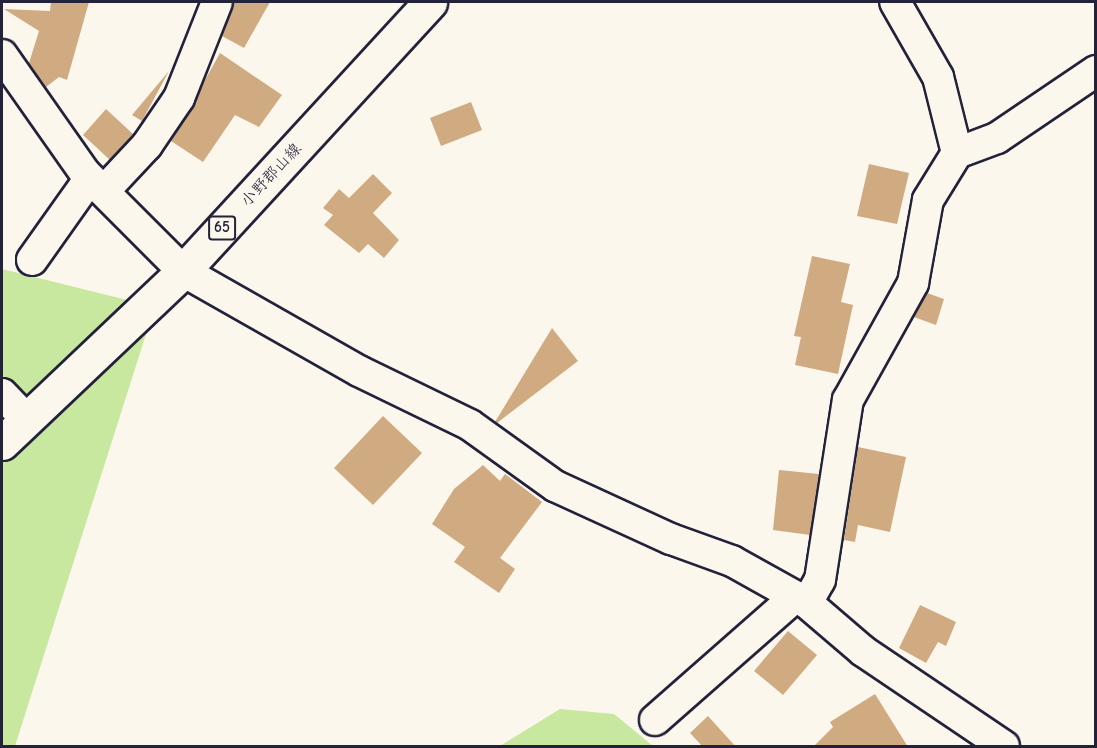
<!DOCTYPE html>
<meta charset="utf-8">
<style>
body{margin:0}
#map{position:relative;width:1097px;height:748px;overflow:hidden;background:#fbf7ec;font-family:"Comic Neue","Klee One",sans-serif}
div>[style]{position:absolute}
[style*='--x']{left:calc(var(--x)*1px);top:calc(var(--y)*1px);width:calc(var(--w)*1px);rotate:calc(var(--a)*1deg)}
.green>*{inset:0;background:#c8e79f}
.building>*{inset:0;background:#d0ab82}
.roads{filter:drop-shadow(2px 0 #22223b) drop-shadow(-2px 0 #22223b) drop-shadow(0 2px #22223b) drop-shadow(0 -2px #22223b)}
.street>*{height:30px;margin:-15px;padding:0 15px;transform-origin:15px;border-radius:15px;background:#fbf7ec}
.primary>*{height:33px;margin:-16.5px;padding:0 16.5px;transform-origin:16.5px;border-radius:16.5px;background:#fbf7ec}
span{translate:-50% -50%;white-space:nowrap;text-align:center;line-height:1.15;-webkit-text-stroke:5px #fbf7ec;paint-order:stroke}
.shield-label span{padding:2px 4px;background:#fbf7ec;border:2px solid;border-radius:4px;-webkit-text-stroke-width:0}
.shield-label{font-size:15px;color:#22223b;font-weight:700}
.street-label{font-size:16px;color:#22223b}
.frame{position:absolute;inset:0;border:3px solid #22223b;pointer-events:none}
</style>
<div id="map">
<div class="green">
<div style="clip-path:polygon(2px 269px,127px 300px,147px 331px,15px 746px,2px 746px)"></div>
<div style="clip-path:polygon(560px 709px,614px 714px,653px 746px,500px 746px)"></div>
</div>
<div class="building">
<div style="clip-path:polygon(51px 2px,89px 2px,67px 80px,59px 77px,46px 87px,29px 63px,39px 31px,4px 9px,50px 11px)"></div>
<div style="clip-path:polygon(234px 2px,270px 2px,244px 48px,222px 36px)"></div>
<div style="clip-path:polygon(220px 53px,282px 95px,259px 127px,235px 115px,203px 162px,171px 141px)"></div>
<div style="clip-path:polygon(169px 71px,142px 121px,132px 115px)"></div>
<div style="clip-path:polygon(471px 102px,482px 130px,441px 146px,430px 118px)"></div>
<div style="clip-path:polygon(106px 109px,133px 134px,110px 160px,83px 135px)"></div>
<div style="clip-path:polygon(869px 164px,909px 173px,897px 224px,857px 216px)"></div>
<div style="clip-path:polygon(373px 174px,392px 193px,373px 213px,399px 240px,384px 258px,368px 244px,359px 253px,324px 225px,333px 215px,323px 208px,339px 189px,349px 198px)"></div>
<div style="clip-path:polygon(812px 256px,850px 264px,841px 302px,853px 305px,838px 374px,795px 365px,801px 337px,794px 336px)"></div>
<div style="clip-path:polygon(927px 293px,944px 299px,936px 325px,914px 317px)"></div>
<div style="clip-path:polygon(552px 328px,578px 361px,497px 423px,495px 422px)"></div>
<div style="clip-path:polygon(383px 416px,422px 453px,373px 505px,334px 468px)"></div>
<div style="clip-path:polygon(858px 447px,906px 457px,890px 532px,858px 525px,855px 542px,844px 540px)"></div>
<div style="clip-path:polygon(483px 465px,500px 481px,505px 474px,542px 502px,500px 558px,515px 569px,499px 593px,454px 562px,465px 547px,432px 524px,454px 489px)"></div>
<div style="clip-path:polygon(779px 470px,819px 474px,810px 535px,773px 530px)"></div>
<div style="clip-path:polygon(920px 605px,956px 622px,946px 646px,938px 642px,926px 663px,899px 648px)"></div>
<div style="clip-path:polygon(788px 631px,817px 655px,783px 695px,754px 671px)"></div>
<div style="clip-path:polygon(875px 694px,908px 747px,813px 747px,833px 727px,830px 722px)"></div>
<div style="clip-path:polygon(708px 716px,736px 747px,703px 747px,690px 733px)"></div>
</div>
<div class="roads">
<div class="street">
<div style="--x:2;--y:55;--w:144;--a:54.9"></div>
<div style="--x:85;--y:173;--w:139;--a:45"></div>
<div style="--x:183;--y:271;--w:202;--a:29.6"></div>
<div style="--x:359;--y:371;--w:123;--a:25.9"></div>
<div style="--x:470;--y:425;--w:105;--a:35.7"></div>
<div style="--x:555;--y:486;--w:128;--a:24.6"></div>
<div style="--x:671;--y:539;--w:65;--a:19.8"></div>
<div style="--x:732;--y:561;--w:86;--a:29.2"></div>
<div style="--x:807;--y:603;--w:74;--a:40.6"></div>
<div style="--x:863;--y:651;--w:170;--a:34"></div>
<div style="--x:957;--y:153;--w:43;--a:-20.6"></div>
<div style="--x:997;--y:138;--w:120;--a:-34.1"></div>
<div style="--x:104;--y:191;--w:63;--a:-46.9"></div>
<div style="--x:147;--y:145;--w:57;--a:-55.8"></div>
<div style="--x:179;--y:98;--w:103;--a:-68.4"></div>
<div style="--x:32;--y:260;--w:100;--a:-54.7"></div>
<div style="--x:2;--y:394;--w:35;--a:46"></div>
<div style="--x:807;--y:603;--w:26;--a:-61"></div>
<div style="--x:820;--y:580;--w:182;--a:-81.2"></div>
<div style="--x:848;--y:400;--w:134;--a:-60.9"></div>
<div style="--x:913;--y:283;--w:84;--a:-79.8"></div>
<div style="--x:928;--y:200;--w:55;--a:-58.3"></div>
<div style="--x:957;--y:153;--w:78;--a:-104"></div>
<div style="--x:938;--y:77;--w:86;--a:-119.8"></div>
<div style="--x:655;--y:720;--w:186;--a:-41.3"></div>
</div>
<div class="primary">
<div style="--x:2;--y:443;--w:250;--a:-43.5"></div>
<div style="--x:183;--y:271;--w:365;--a:-47.4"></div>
</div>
</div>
<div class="shield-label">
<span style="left:222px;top:228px">65</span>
</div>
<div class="street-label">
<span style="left:271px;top:175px;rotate:-47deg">小野郡山線</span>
</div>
<div class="frame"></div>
</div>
